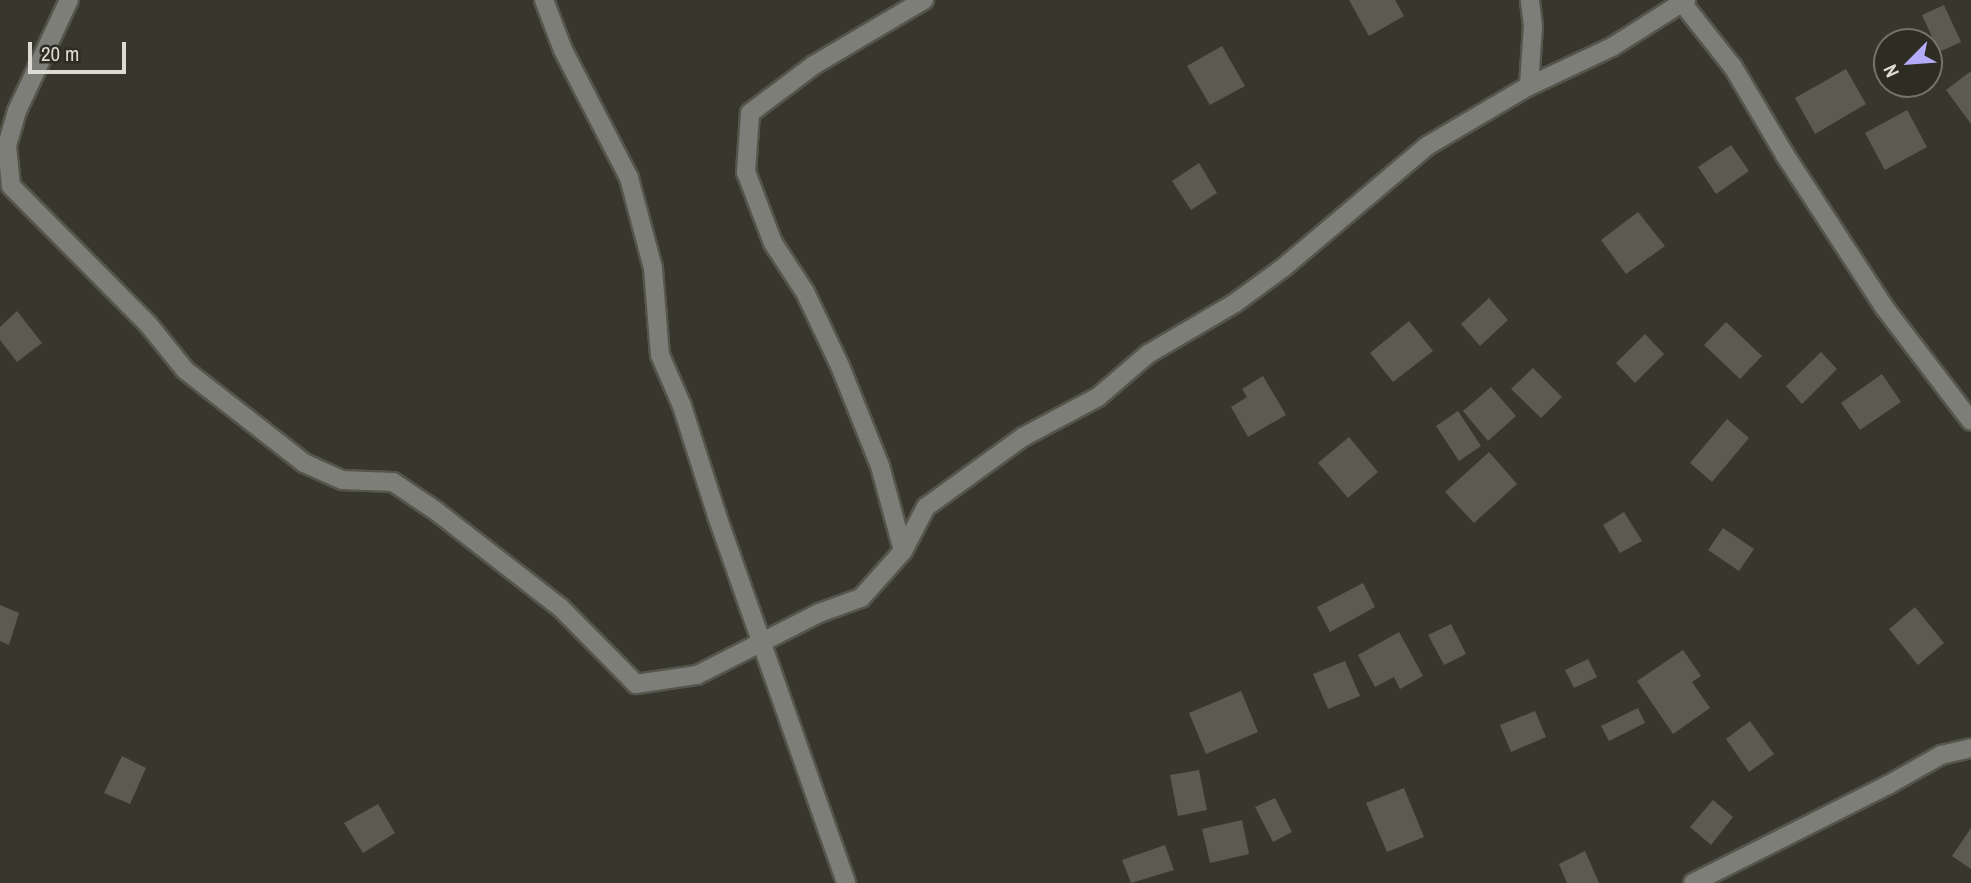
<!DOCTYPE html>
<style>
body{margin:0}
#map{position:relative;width:1971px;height:883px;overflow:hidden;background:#37372d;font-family:"Archivo Narrow",sans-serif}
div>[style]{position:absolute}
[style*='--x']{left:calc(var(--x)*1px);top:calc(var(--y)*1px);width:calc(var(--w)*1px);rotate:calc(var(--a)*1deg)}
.building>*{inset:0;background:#5b5b50}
.roads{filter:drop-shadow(2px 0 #55554b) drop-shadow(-2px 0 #55554b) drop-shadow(0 2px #55554b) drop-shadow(0 -2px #55554b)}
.minor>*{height:18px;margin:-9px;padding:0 9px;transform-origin:9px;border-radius:9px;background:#7e7e78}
span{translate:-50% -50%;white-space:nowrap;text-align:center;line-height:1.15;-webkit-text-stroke:7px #2d2d23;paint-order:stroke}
.north{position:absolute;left:1873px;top:28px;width:70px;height:70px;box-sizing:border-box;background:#2d2d23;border:2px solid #73736a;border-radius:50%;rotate:245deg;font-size:19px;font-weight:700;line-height:28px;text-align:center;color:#dcdcd5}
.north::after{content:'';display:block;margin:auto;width:24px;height:32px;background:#b4acf9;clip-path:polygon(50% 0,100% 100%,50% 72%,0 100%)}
.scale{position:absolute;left:28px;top:42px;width:98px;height:32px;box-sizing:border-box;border:4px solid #dcdcd5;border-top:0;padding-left:9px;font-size:21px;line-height:24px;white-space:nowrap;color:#dcdcd5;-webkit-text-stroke:5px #2d2d23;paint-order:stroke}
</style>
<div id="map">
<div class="building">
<div style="clip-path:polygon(1349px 0,1395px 0,1404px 16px,1369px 36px)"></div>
<div style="clip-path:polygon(1944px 5px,1961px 42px,1939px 52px,1922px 15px)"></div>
<div style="clip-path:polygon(1222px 46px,1245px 86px,1210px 105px,1187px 66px)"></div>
<div style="clip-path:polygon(1846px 69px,1866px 104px,1815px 134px,1795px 98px)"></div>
<div style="clip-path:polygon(1971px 71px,1971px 124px,1946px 90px)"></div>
<div style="clip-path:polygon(1907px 110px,1927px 147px,1885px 170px,1865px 133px)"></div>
<div style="clip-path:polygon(1731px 145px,1749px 171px,1716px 194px,1698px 167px)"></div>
<div style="clip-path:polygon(1199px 163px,1217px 193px,1191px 210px,1172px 181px)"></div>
<div style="clip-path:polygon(1638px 212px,1665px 246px,1626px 274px,1601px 240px)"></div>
<div style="clip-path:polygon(1489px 298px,1508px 320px,1480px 346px,1461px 324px)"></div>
<div style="clip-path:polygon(17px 311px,42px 343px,17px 362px,0 340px,0 327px)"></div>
<div style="clip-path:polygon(1409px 321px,1433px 351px,1393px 382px,1370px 353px)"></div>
<div style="clip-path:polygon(1726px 322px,1762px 356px,1740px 379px,1704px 345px)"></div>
<div style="clip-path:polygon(1645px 334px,1664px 354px,1635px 383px,1616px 363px)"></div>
<div style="clip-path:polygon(1821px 352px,1837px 369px,1802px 404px,1786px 386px)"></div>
<div style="clip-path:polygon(1533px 368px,1562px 397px,1541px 418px,1511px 389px)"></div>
<div style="clip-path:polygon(1882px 374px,1901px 402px,1860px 430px,1841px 403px)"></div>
<div style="clip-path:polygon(1263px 376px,1286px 415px,1248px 437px,1231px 407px,1247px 397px,1242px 389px)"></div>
<div style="clip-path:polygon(1491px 387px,1516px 416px,1488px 441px,1463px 411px)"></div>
<div style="clip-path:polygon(1458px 411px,1481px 446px,1459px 461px,1436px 426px)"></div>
<div style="clip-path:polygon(1727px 419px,1749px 438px,1712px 482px,1690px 463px)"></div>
<div style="clip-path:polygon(1349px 437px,1378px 472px,1348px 498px,1318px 463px)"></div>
<div style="clip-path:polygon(1489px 452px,1517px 484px,1474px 523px,1445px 492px)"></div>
<div style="clip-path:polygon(1624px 512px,1642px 541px,1620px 553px,1603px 525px)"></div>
<div style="clip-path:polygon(1723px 528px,1754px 549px,1739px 571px,1708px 550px)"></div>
<div style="clip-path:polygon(1363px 583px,1375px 607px,1330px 632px,1317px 607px)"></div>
<div style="clip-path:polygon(0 605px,19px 613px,9px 645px,0 641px)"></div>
<div style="clip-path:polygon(1915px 607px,1944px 643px,1918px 665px,1889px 629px)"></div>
<div style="clip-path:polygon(1451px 624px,1466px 654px,1444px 665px,1428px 635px)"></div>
<div style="clip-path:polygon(1399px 632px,1423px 676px,1400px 689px,1394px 677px,1375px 687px,1358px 655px)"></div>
<div style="clip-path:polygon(1683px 650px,1701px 676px,1692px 682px,1710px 708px,1673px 734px,1637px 681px)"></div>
<div style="clip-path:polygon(1588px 659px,1597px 677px,1574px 688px,1565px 670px)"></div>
<div style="clip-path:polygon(1345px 661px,1360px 696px,1328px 709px,1313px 674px)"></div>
<div style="clip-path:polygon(1241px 691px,1258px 732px,1206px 754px,1189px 713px)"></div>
<div style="clip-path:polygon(1638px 708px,1645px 723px,1609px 741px,1601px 726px)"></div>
<div style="clip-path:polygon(1535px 711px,1546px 737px,1511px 752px,1500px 725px)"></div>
<div style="clip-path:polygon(1750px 721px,1774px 754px,1749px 772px,1726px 739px)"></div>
<div style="clip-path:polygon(122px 756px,146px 768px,130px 804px,104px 793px)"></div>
<div style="clip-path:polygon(1199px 770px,1207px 810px,1178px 816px,1170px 775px)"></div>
<div style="clip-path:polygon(1404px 788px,1424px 837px,1387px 852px,1366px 803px)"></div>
<div style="clip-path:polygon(1275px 798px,1292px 832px,1273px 842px,1255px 807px)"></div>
<div style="clip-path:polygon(1713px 800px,1733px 817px,1711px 845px,1690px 827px)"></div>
<div style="clip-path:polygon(378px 804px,395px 833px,363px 853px,344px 823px)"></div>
<div style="clip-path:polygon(1242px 820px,1249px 854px,1210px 863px,1202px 829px)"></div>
<div style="clip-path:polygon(1971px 828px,1971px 869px,1952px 856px)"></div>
<div style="clip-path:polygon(1165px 845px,1174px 870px,1131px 883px,1122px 860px)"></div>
<div style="clip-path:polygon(1585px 851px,1599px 883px,1567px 883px,1559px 864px)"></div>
</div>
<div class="roads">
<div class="minor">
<div style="--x:69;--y:0;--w:123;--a:115.1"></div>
<div style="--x:17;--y:111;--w:36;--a:106"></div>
<div style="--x:7;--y:146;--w:40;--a:84.3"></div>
<div style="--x:11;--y:186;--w:194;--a:45.2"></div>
<div style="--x:148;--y:324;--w:59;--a:51.2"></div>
<div style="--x:185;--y:370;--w:151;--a:38"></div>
<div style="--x:304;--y:463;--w:42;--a:24.1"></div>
<div style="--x:342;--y:480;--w:51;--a:2.2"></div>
<div style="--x:393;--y:482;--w:52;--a:34"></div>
<div style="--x:436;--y:511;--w:158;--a:37.8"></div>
<div style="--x:561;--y:608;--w:107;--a:45.4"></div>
<div style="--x:636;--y:684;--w:62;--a:-8.4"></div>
<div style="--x:697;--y:675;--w:137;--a:-26.9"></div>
<div style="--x:819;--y:613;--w:45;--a:-19.7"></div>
<div style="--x:861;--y:598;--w:63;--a:-48.2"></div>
<div style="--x:903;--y:551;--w:50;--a:-62.4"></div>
<div style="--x:926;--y:507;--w:120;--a:-35.8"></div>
<div style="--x:1023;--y:437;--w:85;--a:-28.1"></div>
<div style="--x:1098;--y:397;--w:66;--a:-40.7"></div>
<div style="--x:1148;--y:354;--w:101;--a:-30.4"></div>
<div style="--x:1235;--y:303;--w:61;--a:-36.3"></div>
<div style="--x:1284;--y:267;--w:187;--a:-40.2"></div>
<div style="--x:1427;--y:146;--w:118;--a:-30.5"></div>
<div style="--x:1529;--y:86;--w:92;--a:-25.2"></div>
<div style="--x:1612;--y:47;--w:88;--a:-32.4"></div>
<div style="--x:544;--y:0;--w:53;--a:69.2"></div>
<div style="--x:563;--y:50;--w:144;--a:62.7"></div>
<div style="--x:629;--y:178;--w:93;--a:75.1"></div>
<div style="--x:653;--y:268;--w:87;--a:85.4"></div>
<div style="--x:660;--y:355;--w:56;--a:66.7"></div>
<div style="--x:682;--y:406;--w:115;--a:72.3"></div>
<div style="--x:717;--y:516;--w:389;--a:70.6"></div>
<div style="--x:1680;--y:0;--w:85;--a:51.7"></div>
<div style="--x:1733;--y:67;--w:102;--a:59.4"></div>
<div style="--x:1785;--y:155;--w:181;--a:56.9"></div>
<div style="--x:1884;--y:307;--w:143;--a:52.7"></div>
<div style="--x:1529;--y:86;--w:60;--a:-86.2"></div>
<div style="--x:1533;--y:26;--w:26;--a:-97"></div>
<div style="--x:903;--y:551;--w:88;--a:-105.1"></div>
<div style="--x:880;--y:466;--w:108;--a:-111.8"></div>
<div style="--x:840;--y:366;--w:82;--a:-115.3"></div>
<div style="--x:805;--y:292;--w:59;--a:-123.1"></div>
<div style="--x:773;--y:243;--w:76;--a:-110.8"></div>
<div style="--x:746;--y:172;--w:59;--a:-86.1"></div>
<div style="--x:750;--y:113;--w:80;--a:-36.9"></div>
<div style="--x:814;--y:65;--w:128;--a:-30.6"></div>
<div style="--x:1693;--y:883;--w:218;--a:-26.7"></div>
<div style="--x:1888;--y:785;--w:61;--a:-29.5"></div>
<div style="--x:1941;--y:755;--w:31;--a:-13"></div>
</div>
</div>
<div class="north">N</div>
<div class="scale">20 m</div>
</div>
